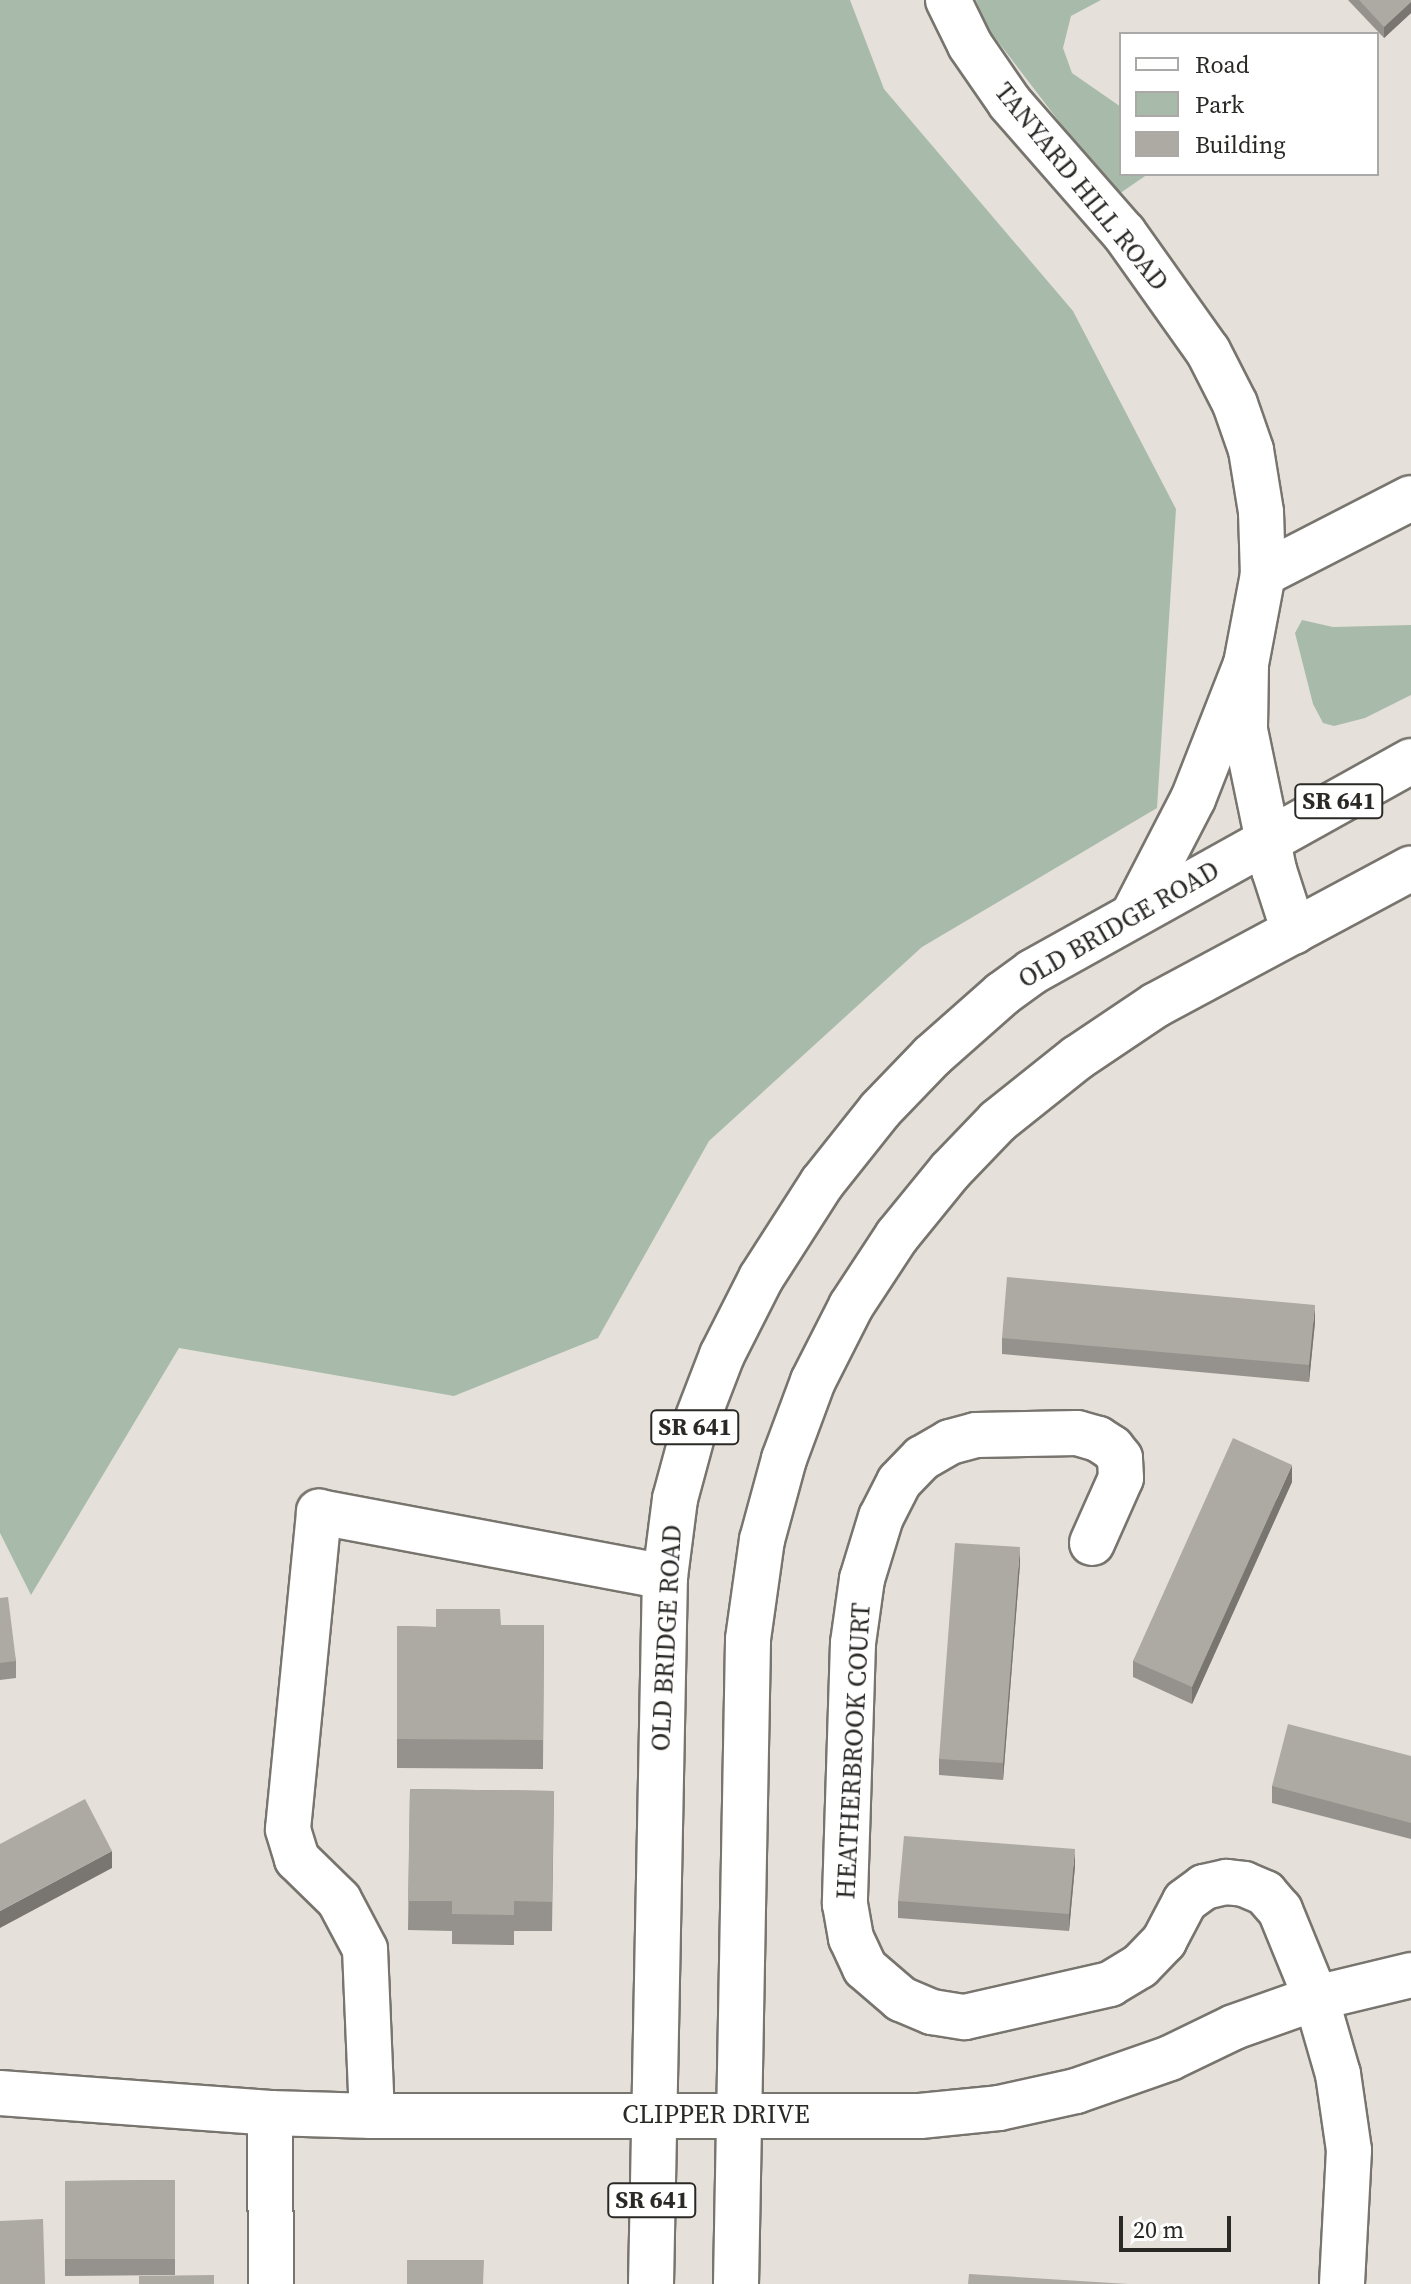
<!DOCTYPE html>
<style>
body{margin:0}
#map{position:relative;width:1411px;height:2284px;overflow:hidden;background:#e5e1da;font-family:"Source Serif 4",serif}
div>[style]{position:absolute}
[style*='--x']{left:calc(var(--x)*1px);top:calc(var(--y)*1px);width:calc(var(--w)*1px);rotate:calc(var(--a)*1deg)}
.green>*{inset:0;background:#a8bbaa}
.roads{filter:drop-shadow(2px 0 #78746e) drop-shadow(-2px 0 #78746e) drop-shadow(0 2px #78746e) drop-shadow(0 -2px #78746e)}
.minor>*{height:44px;margin:-22px;padding:0 22px;transform-origin:22px;border-radius:22px;background:#fff}
.major>*{height:44px;margin:-22px;padding:0 22px;transform-origin:22px;border-radius:22px;background:#fff}
.wall>*{inset:0;background:#95918c}
.shaded-wall>*{inset:0;background:#797672}
.building>*{inset:0;background:#ada9a3}
span{translate:-50% -50%;white-space:nowrap;text-align:center;line-height:1.15;-webkit-text-stroke:6px #fff;paint-order:stroke}
.shield-label span{padding:2px 6px;background:#fff;border:2px solid;border-radius:6px;-webkit-text-stroke-width:0}
.shield-label{font-size:24px;color:#2a2926;font-weight:700}
.street-label{font-size:26px;color:#2a2926}
.legend{position:absolute;left:1119px;top:32px;width:260px;height:144px;box-sizing:border-box;background:#fff;border:2px solid #aaa9a8;margin:0;padding:10px 14px;list-style:none;font-size:24px;color:#2a2926}
.legend li{display:flex;align-items:center;gap:16px;height:40px}
.legend b{width:40px;border:2px solid #aaa9a8}
.scale{position:absolute;left:1119px;top:2216px;width:112px;height:36px;box-sizing:border-box;border:4px solid #2a2926;border-top:0;padding-left:10px;font-size:24px;line-height:28px;white-space:nowrap;color:#2a2926;-webkit-text-stroke:6px #fff;paint-order:stroke}
</style>
<div id="map">
<div class="green">
<div style="clip-path:polygon(0 0,850px 0,884px 89px,1073px 311px,1176px 509px,1157px 808px,922px 947px,709px 1141px,598px 1338px,454px 1396px,179px 1348px,31px 1595px,0 1533px)"></div>
<div style="clip-path:polygon(976px 0,1101px 0,1071px 16px,1063px 48px,1072px 73px,1121px 107px,1121px 174px,1148px 174px,1116px 196px,986px 26px)"></div>
<div style="clip-path:polygon(1302px 620px,1333px 627px,1411px 625px,1411px 695px,1365px 718px,1334px 726px,1323px 723px,1313px 704px,1295px 633px)"></div>
</div>
<div class="roads">
<div class="minor">
<div style="--x:948;--y:0;--w:50;--a:63.9"></div>
<div style="--x:970;--y:45;--w:70;--a:55.4"></div>
<div style="--x:1010;--y:103;--w:173;--a:48.8"></div>
<div style="--x:1124;--y:233;--w:145;--a:54.6"></div>
<div style="--x:1208;--y:351;--w:59;--a:63"></div>
<div style="--x:1235;--y:404;--w:49;--a:70.8"></div>
<div style="--x:1251;--y:450;--w:63;--a:80.8"></div>
<div style="--x:1261;--y:512;--w:62;--a:88.2"></div>
<div style="--x:1263;--y:574;--w:92;--a:100.7"></div>
<div style="--x:1246;--y:664;--w:66;--a:90.9"></div>
<div style="--x:1245;--y:730;--w:143;--a:78.3"></div>
<div style="--x:1274;--y:870;--w:65;--a:72.1"></div>
<div style="--x:1263;--y:574;--w:166;--a:-27.2"></div>
<div style="--x:1092;--y:1543;--w:71;--a:-66"></div>
<div style="--x:1121;--y:1478;--w:20;--a:-93"></div>
<div style="--x:1120;--y:1458;--w:13;--a:-129"></div>
<div style="--x:1112;--y:1448;--w:17;--a:-147"></div>
<div style="--x:1098;--y:1439;--w:22;--a:-164"></div>
<div style="--x:1077;--y:1433;--w:101;--a:178.9"></div>
<div style="--x:976;--y:1435;--w:27;--a:165"></div>
<div style="--x:950;--y:1442;--w:32;--a:150"></div>
<div style="--x:922;--y:1458;--w:33;--a:134"></div>
<div style="--x:899;--y:1482;--w:39;--a:117"></div>
<div style="--x:881;--y:1517;--w:65;--a:107"></div>
<div style="--x:862;--y:1579;--w:65;--a:98"></div>
<div style="--x:853;--y:1643;--w:261;--a:91.8"></div>
<div style="--x:845;--y:1904;--w:35;--a:80"></div>
<div style="--x:851;--y:1938;--w:33;--a:65"></div>
<div style="--x:865;--y:1968;--w:48;--a:40.7"></div>
<div style="--x:901;--y:1999;--w:34;--a:23"></div>
<div style="--x:932;--y:2012;--w:33;--a:9"></div>
<div style="--x:965;--y:2017;--w:149;--a:-12.8"></div>
<div style="--x:1110;--y:1984;--w:35;--a:-31"></div>
<div style="--x:1140;--y:1966;--w:35;--a:-46"></div>
<div style="--x:1164;--y:1941;--w:45;--a:-62.3"></div>
<div style="--x:1185;--y:1901;--w:24;--a:-36"></div>
<div style="--x:1204;--y:1887;--w:23;--a:-13"></div>
<div style="--x:1226;--y:1882;--w:18;--a:6"></div>
<div style="--x:1244;--y:1884;--w:23;--a:23"></div>
<div style="--x:1265;--y:1893;--w:23;--a:49"></div>
<div style="--x:1280;--y:1910;--w:95;--a:67.8"></div>
<div style="--x:1316;--y:1998;--w:79;--a:73.9"></div>
<div style="--x:1338;--y:2074;--w:77;--a:81.8"></div>
<div style="--x:1349;--y:2150;--w:134;--a:93"></div>
<div style="--x:0;--y:2093;--w:271;--a:4.2"></div>
<div style="--x:270;--y:2113;--w:102;--a:1.7"></div>
<div style="--x:372;--y:2116;--w:548;--a:0"></div>
<div style="--x:920;--y:2116;--w:79;--a:-5.8"></div>
<div style="--x:999;--y:2108;--w:79;--a:-12.4"></div>
<div style="--x:1076;--y:2091;--w:100;--a:-19.3"></div>
<div style="--x:1170;--y:2058;--w:71;--a:-25.8"></div>
<div style="--x:1234;--y:2027;--w:87;--a:-19.5"></div>
<div style="--x:1316;--y:1998;--w:98;--a:-13.6"></div>
<div style="--x:270;--y:2113;--w:171;--a:89.7"></div>
<div style="--x:372;--y:2116;--w:167;--a:-92.4"></div>
<div style="--x:365;--y:1949;--w:55;--a:-118"></div>
<div style="--x:339;--y:1900;--w:59;--a:-135.7"></div>
<div style="--x:297;--y:1859;--w:31;--a:-107"></div>
<div style="--x:288;--y:1829;--w:319;--a:-84.4"></div>
<div style="--x:319;--y:1512;--w:352;--a:10.6"></div>
</div>
<div class="major">
<div style="--x:1133;--y:915;--w:131;--a:-62.7"></div>
<div style="--x:1193;--y:799;--w:145;--a:-68.6"></div>
<div style="--x:651;--y:2284;--w:707;--a:-88.87"></div>
<div style="--x:665;--y:1577;--w:79;--a:-82.7"></div>
<div style="--x:675;--y:1499;--w:77;--a:-74.9"></div>
<div style="--x:695;--y:1425;--w:75;--a:-68.9"></div>
<div style="--x:722;--y:1355;--w:86;--a:-63.1"></div>
<div style="--x:761;--y:1278;--w:113;--a:-57.3"></div>
<div style="--x:822;--y:1183;--w:93;--a:-51.5"></div>
<div style="--x:880;--y:1110;--w:75;--a:-46.1"></div>
<div style="--x:932;--y:1056;--w:94;--a:-41.5"></div>
<div style="--x:1002;--y:994;--w:37;--a:-36"></div>
<div style="--x:1032;--y:972;--w:434;--a:-29.1"></div>
<div style="--x:736;--y:2284;--w:645;--a:-88.93"></div>
<div style="--x:748;--y:1639;--w:100;--a:-82"></div>
<div style="--x:762;--y:1540;--w:84;--a:-74.8"></div>
<div style="--x:784;--y:1459;--w:83;--a:-69.6"></div>
<div style="--x:813;--y:1381;--w:84;--a:-63.1"></div>
<div style="--x:851;--y:1306;--w:84;--a:-56.7"></div>
<div style="--x:897;--y:1236;--w:84;--a:-50.8"></div>
<div style="--x:950;--y:1171;--w:69;--a:-46.2"></div>
<div style="--x:998;--y:1121;--w:101;--a:-38.6"></div>
<div style="--x:1077;--y:1058;--w:95;--a:-33.9"></div>
<div style="--x:1156;--y:1005;--w:289;--a:-28.2"></div>
</div>
</div>
<div class="wall">
<div style="clip-path:polygon(1348px 0,1411px 0,1411px 13px,1384px 38px)"></div>
<div style="clip-path:polygon(1315px 1322px,1309px 1382px,1002px 1354px,1002px 1338px)"></div>
<div style="clip-path:polygon(1292px 1482px,1192px 1704px,1133px 1677px,1133px 1661px)"></div>
<div style="clip-path:polygon(1020px 1564px,1003px 1780px,939px 1775px,939px 1759px)"></div>
<div style="clip-path:polygon(0 1598px,16px 1661px,16px 1678px,0 1680px)"></div>
<div style="clip-path:polygon(501px 1625px,544px 1625px,543px 1769px,397px 1768px,397px 1626px,436px 1627px)"></div>
<div style="clip-path:polygon(1411px 1756px,1411px 1839px,1272px 1803px,1272px 1786px)"></div>
<div style="clip-path:polygon(410px 1789px,554px 1791px,552px 1931px,514px 1931px,514px 1945px,452px 1944px,452px 1931px,408px 1930px)"></div>
<div style="clip-path:polygon(1075px 1866px,1069px 1931px,898px 1918px,898px 1901px)"></div>
<div style="clip-path:polygon(175px 2180px,175px 2275px,65px 2276px,65px 2181px)"></div>
</div>
<div class="shaded-wall">
<div style="clip-path:polygon(1411px 2px,1411px 13px,1384px 38px,1384px 27px)"></div>
<div style="clip-path:polygon(1315px 1305px,1315px 1322px,1309px 1382px,1309px 1365px)"></div>
<div style="clip-path:polygon(1292px 1465px,1292px 1482px,1192px 1704px,1192px 1687px)"></div>
<div style="clip-path:polygon(1020px 1547px,1020px 1564px,1003px 1780px,1003px 1763px)"></div>
<div style="clip-path:polygon(1075px 1849px,1075px 1866px,1069px 1931px,1069px 1914px)"></div>
<div style="clip-path:polygon(112px 1851px,112px 1868px,0 1928px,0 1911px)"></div>
</div>
<div class="building">
<div style="clip-path:polygon(1359px 0,1411px 0,1411px 2px,1384px 27px)"></div>
<div style="clip-path:polygon(1007px 1277px,1315px 1305px,1309px 1365px,1002px 1338px)"></div>
<div style="clip-path:polygon(1233px 1438px,1292px 1465px,1192px 1687px,1133px 1661px)"></div>
<div style="clip-path:polygon(955px 1543px,1020px 1547px,1003px 1763px,939px 1759px)"></div>
<div style="clip-path:polygon(8px 1597px,16px 1661px,0 1663px,0 1598px)"></div>
<div style="clip-path:polygon(436px 1609px,500px 1609px,501px 1625px,544px 1625px,543px 1740px,397px 1739px,397px 1626px,436px 1627px)"></div>
<div style="clip-path:polygon(1288px 1724px,1411px 1756px,1411px 1823px,1272px 1786px)"></div>
<div style="clip-path:polygon(410px 1789px,554px 1791px,552px 1902px,514px 1901px,514px 1915px,452px 1914px,452px 1901px,408px 1901px)"></div>
<div style="clip-path:polygon(85px 1799px,112px 1851px,0 1911px,0 1844px)"></div>
<div style="clip-path:polygon(904px 1836px,1075px 1849px,1069px 1914px,898px 1901px)"></div>
<div style="clip-path:polygon(175px 2180px,175px 2259px,65px 2259px,65px 2181px)"></div>
<div style="clip-path:polygon(43px 2219px,45px 2284px,0 2284px,0 2221px)"></div>
<div style="clip-path:polygon(407px 2260px,484px 2260px,483px 2284px,407px 2284px)"></div>
<div style="clip-path:polygon(969px 2274px,1128px 2284px,968px 2284px)"></div>
<div style="clip-path:polygon(214px 2275px,214px 2284px,139px 2284px,139px 2276px)"></div>
</div>
<div class="shield-label">
<span style="left:1339px;top:801px">SR 641</span>
<span style="left:695px;top:1427px">SR 641</span>
<span style="left:652px;top:2200px">SR 641</span>
</div>
<div class="street-label">
<span style="left:1081px;top:187px;rotate:51deg">TANYARD HILL ROAD</span>
<span style="left:1119px;top:925px;rotate:-30deg">OLD BRIDGE ROAD</span>
<span style="left:667px;top:1638px;rotate:-87deg">OLD BRIDGE ROAD</span>
<span style="left:854px;top:1751px;rotate:-87deg">HEATHERBROOK COURT</span>
<span style="left:716px;top:2115px">CLIPPER DRIVE</span>
</div>
<ul class="legend">
<li><b style="height:10px;background:#fff"></b>Road</li>
<li><b style="height:22px;background:#a8bbaa"></b>Park</li>
<li><b style="height:22px;background:#ada9a3"></b>Building</li>
</ul>
<div class="scale">20 m</div>
</div>
